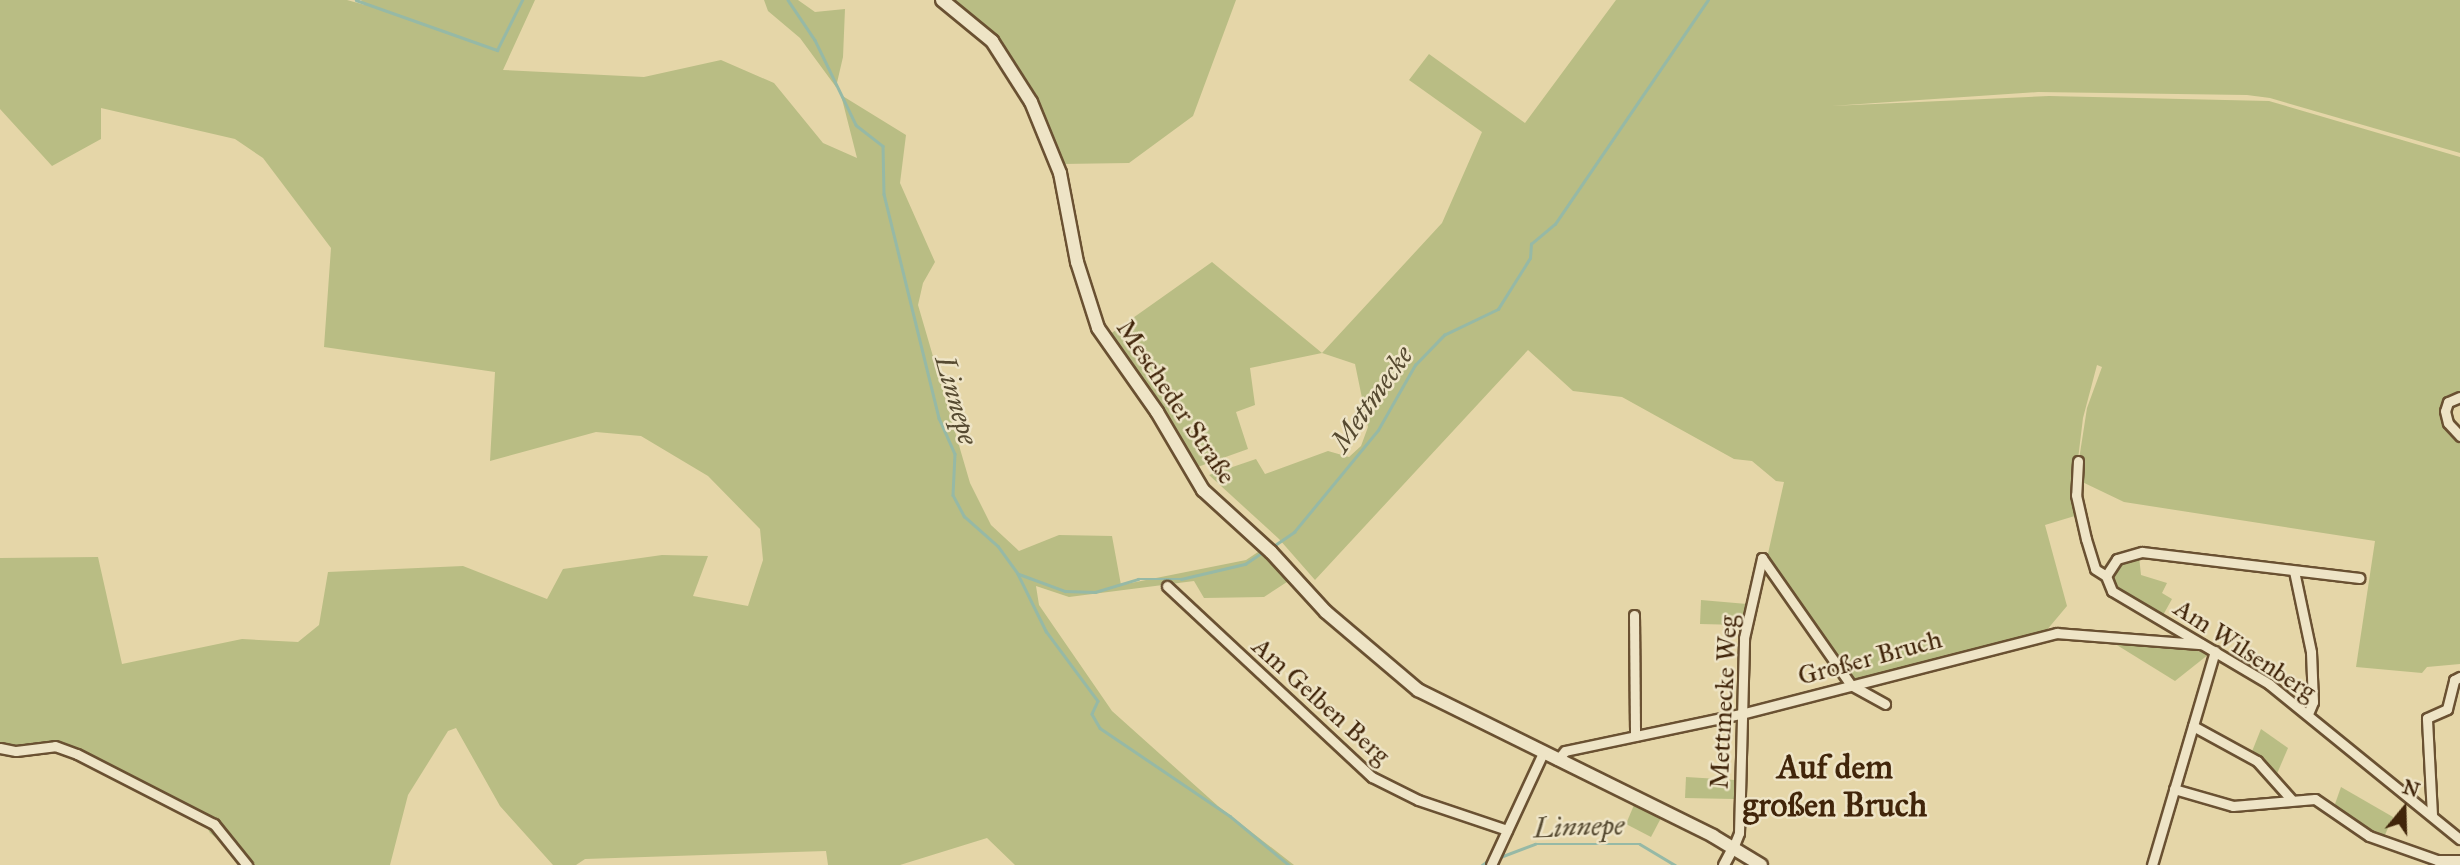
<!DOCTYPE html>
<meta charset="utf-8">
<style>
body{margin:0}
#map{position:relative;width:2460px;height:865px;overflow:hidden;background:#e5d6a8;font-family:"IM FELL Great Primer",serif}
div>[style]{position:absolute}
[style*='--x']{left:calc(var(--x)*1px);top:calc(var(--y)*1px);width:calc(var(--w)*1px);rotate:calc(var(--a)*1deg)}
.green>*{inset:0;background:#b9bd84}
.stream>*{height:2.5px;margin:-1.25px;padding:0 1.25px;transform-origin:1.25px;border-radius:1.25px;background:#96b9a6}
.roads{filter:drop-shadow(2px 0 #6a5132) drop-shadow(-2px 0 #6a5132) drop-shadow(0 2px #6a5132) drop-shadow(0 -2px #6a5132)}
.minor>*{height:9px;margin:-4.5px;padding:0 4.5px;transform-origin:4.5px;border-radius:4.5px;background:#eee4c6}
.tertiary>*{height:10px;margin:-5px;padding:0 5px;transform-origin:5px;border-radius:5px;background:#eee4c6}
.secondary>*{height:12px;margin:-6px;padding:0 6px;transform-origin:6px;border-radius:6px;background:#eee4c6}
span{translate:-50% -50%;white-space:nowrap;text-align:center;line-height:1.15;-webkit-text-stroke:5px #eee4c6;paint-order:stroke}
.street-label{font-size:26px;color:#41250a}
.water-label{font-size:28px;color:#564a31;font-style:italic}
.district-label{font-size:33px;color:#41250a;font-weight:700}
.north{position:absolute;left:2369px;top:774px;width:70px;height:70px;-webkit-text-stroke:5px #eee4c6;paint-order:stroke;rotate:19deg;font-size:19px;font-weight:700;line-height:28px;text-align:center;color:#41250a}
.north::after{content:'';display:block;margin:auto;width:24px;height:32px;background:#41250a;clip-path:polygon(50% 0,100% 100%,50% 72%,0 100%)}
</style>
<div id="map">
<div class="green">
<div style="clip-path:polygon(0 0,347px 0,365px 5px,361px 0,535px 0,503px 70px,644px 77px,721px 60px,774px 83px,823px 143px,857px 158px,841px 95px,906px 135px,900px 183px,935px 262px,923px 283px,918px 305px,970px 483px,991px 525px,1019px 551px,1059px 535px,1112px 536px,1121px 585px,1246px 560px,1261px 550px,1290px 580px,1264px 597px,1204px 598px,1194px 581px,1069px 597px,1036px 586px,1039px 605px,1112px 711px,1218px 806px,1294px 865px,1015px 865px,987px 838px,900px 865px,828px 865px,826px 851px,585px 859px,576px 865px,553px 865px,500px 806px,456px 728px,448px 731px,408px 795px,390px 865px,249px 865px,210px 833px,197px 810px,78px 750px,0 746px,0 558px,98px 557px,122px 664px,242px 639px,298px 642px,319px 625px,328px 572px,463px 566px,547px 599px,563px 569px,662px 555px,708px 556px,693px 596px,748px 606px,763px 560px,760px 529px,708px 476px,641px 436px,596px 432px,490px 461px,495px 372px,324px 347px,331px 248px,263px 158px,235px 139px,101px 108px,101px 139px,52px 166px,0 109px)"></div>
<div style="clip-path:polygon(764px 0,798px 0,815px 12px,845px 9px,843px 57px,836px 87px,800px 38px,768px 11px)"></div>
<div style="clip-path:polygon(949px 0,1236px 0,1193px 116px,1129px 163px,1062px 164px,1038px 109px,993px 36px)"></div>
<div style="clip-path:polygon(1616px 0,2460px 0,2460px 153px,2270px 98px,2247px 95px,2038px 92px,1831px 106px,2049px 96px,2269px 101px,2460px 157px,2460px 392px,2442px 405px,2460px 438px,2460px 664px,2427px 667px,2422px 673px,2356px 667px,2375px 541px,2124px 502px,2076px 479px,2087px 408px,2102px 367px,2097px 365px,2083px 418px,2075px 484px,2078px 515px,2045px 525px,2067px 606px,2046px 631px,1851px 680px,1767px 558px,1784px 482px,1776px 481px,1752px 461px,1734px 459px,1622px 397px,1573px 391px,1528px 350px,1315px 580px,1279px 539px,1209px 475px,1256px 459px,1265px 474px,1328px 451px,1349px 457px,1361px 446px,1368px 427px,1355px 364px,1322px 353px,1250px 368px,1255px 405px,1236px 412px,1248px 449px,1192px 469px,1106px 337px,1212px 262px,1322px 353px,1442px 223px,1482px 132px,1409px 80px,1429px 54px,1525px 123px)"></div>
<div style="clip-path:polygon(2139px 556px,2141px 575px,2167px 583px,2162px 593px,2172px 599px,2162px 617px,2115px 588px,2110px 575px,2117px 563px)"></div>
<div style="clip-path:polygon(1701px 600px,1747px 604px,1741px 625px,1700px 624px)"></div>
<div style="clip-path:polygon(2112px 642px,2197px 651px,2209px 654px,2175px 681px)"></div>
<div style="clip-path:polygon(2261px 729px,2288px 748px,2276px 776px,2251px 754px)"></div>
<div style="clip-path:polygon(1686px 777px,1735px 780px,1734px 799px,1685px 798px)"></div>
<div style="clip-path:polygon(2341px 787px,2393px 817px,2384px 837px,2364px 829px,2335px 804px)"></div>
<div style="clip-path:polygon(1634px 805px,1661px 818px,1651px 837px,1626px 824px)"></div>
</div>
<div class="stream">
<div style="--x:356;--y:0;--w:150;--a:19.5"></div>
<div style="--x:497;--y:50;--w:56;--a:-63.4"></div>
<div style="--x:788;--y:0;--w:48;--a:56"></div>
<div style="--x:815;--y:40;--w:94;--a:64.2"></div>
<div style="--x:856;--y:125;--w:34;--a:38"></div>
<div style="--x:883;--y:146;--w:48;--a:88.8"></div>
<div style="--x:884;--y:194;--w:231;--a:76.2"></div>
<div style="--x:939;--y:418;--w:39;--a:66"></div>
<div style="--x:955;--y:454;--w:41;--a:92.8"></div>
<div style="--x:953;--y:495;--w:24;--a:62"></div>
<div style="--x:964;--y:516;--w:45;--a:41.4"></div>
<div style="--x:998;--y:546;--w:34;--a:54"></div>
<div style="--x:1018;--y:574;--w:64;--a:63.8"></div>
<div style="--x:1046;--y:631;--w:87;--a:53.4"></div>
<div style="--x:1098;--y:701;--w:14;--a:115"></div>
<div style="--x:1092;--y:714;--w:16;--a:60"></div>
<div style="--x:1100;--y:728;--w:157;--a:34.1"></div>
<div style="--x:1230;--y:816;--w:77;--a:39.7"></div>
<div style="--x:1272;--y:547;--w:27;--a:-34"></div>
<div style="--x:1294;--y:532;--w:132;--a:-50.5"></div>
<div style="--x:1378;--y:430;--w:75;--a:-60.4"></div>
<div style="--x:1415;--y:365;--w:42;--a:-46"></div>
<div style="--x:1444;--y:335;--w:60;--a:-25.7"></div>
<div style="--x:1498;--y:309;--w:60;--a:-57.9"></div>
<div style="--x:1530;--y:258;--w:14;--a:-86"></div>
<div style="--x:1531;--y:244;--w:31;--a:-40"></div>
<div style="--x:1555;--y:224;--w:271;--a:-55.7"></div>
<div style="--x:1019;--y:574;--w:49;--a:20.3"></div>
<div style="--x:1065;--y:591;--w:30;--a:2"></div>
<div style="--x:1095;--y:592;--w:45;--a:-16.8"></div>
<div style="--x:1138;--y:579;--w:43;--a:0"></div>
<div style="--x:1181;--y:579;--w:66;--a:-13.2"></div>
<div style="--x:1245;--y:564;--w:22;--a:-34"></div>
<div style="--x:1495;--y:859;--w:43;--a:-20.6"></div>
<div style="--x:1535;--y:844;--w:105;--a:0"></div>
<div style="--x:1640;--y:844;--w:41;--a:31"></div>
<div style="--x:1482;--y:865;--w:9;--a:-36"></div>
</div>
<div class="roads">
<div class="minor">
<div style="--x:2460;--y:397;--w:13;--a:157"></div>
<div style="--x:2448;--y:402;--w:9;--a:108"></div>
<div style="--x:2445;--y:411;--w:12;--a:76"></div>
<div style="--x:2448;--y:423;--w:18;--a:47"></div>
<div style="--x:2078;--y:461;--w:34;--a:93"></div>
<div style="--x:2076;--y:495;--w:45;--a:77.2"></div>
<div style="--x:2086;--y:539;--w:31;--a:73"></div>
<div style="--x:2095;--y:569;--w:13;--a:32"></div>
<div style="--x:2106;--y:576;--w:16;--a:68"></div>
<div style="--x:2112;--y:591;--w:182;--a:30.6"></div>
<div style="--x:2269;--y:684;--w:246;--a:39.1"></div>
<div style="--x:1762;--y:558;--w:155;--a:55"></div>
<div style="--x:1851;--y:685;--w:39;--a:29"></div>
<div style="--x:2294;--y:571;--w:83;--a:78.1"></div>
<div style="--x:2311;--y:652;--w:50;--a:87.7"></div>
<div style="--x:2313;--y:702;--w:13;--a:113"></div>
<div style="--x:2106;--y:576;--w:20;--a:-57"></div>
<div style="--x:2117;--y:559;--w:26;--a:-16"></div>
<div style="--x:2142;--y:552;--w:219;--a:6.8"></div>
<div style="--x:1167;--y:586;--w:280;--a:43"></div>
<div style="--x:1372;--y:777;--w:51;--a:26.6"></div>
<div style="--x:1418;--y:800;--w:94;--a:18.6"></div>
<div style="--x:1634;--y:615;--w:121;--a:89.5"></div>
<div style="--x:2193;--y:726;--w:73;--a:28.7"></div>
<div style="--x:2257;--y:761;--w:51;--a:48.2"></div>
<div style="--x:0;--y:748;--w:16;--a:11"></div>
<div style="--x:16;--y:751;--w:39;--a:-7"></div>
<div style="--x:55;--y:746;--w:23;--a:20"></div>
<div style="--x:77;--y:754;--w:154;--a:27.1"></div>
<div style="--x:214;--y:824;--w:53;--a:51.2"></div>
<div style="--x:1557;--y:760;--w:12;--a:-48"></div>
<div style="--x:1565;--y:751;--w:180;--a:-11.9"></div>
<div style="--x:1741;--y:714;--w:326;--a:-14.4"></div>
<div style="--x:2057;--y:633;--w:144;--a:4.4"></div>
<div style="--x:2174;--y:789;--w:61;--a:16.1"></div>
<div style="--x:2233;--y:806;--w:82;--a:-4.9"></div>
<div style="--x:2315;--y:799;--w:65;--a:34.4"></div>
<div style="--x:2369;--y:836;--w:72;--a:19.4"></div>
<div style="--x:2437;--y:860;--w:23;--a:0"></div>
<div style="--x:2432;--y:815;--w:97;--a:-93"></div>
<div style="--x:2427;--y:718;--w:22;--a:-24"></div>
<div style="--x:2447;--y:709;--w:30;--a:-76"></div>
<div style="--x:2454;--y:680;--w:7;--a:-27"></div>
<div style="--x:1733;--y:848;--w:16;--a:-68"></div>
<div style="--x:1739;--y:833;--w:195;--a:-88.5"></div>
<div style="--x:1744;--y:638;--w:82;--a:-77.3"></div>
<div style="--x:1491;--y:865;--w:123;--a:-65.1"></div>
<div style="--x:2152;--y:865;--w:223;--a:-73.6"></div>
</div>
<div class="tertiary">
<div style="--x:1724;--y:865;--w:19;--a:-62"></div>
</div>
<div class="secondary">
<div style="--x:942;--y:0;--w:65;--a:39.4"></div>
<div style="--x:992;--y:41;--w:72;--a:57.4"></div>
<div style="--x:1031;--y:102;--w:77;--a:67.8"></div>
<div style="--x:1060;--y:173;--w:91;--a:79.2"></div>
<div style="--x:1077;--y:262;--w:69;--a:72.3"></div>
<div style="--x:1098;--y:328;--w:103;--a:54.9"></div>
<div style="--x:1157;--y:412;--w:91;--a:59.5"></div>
<div style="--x:1203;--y:490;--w:92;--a:42.4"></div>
<div style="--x:1271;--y:552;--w:81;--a:47.5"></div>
<div style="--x:1326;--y:612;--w:121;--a:40.3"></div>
<div style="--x:1418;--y:690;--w:329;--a:26.3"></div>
<div style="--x:1713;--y:836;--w:56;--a:31.1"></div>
</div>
</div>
<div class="street-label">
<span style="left:1176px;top:402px;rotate:56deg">Mescheder Straße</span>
<span style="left:2245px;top:650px;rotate:33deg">Am Wilsenberg</span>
<span style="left:1870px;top:658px;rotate:-15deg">Großer Bruch</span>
<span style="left:1321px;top:701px;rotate:42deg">Am Gelben Berg</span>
<span style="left:1724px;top:702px;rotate:-87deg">Mettmecke Weg</span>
</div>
<div class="water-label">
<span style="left:1372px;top:399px;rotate:-55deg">Mettmecke</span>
<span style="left:956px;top:400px;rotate:74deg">Linnepe</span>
<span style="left:1579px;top:827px;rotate:-2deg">Linnepe</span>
</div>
<div class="district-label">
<span style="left:1835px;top:787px">Auf dem<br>großen Bruch</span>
</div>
<div class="north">N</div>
</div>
